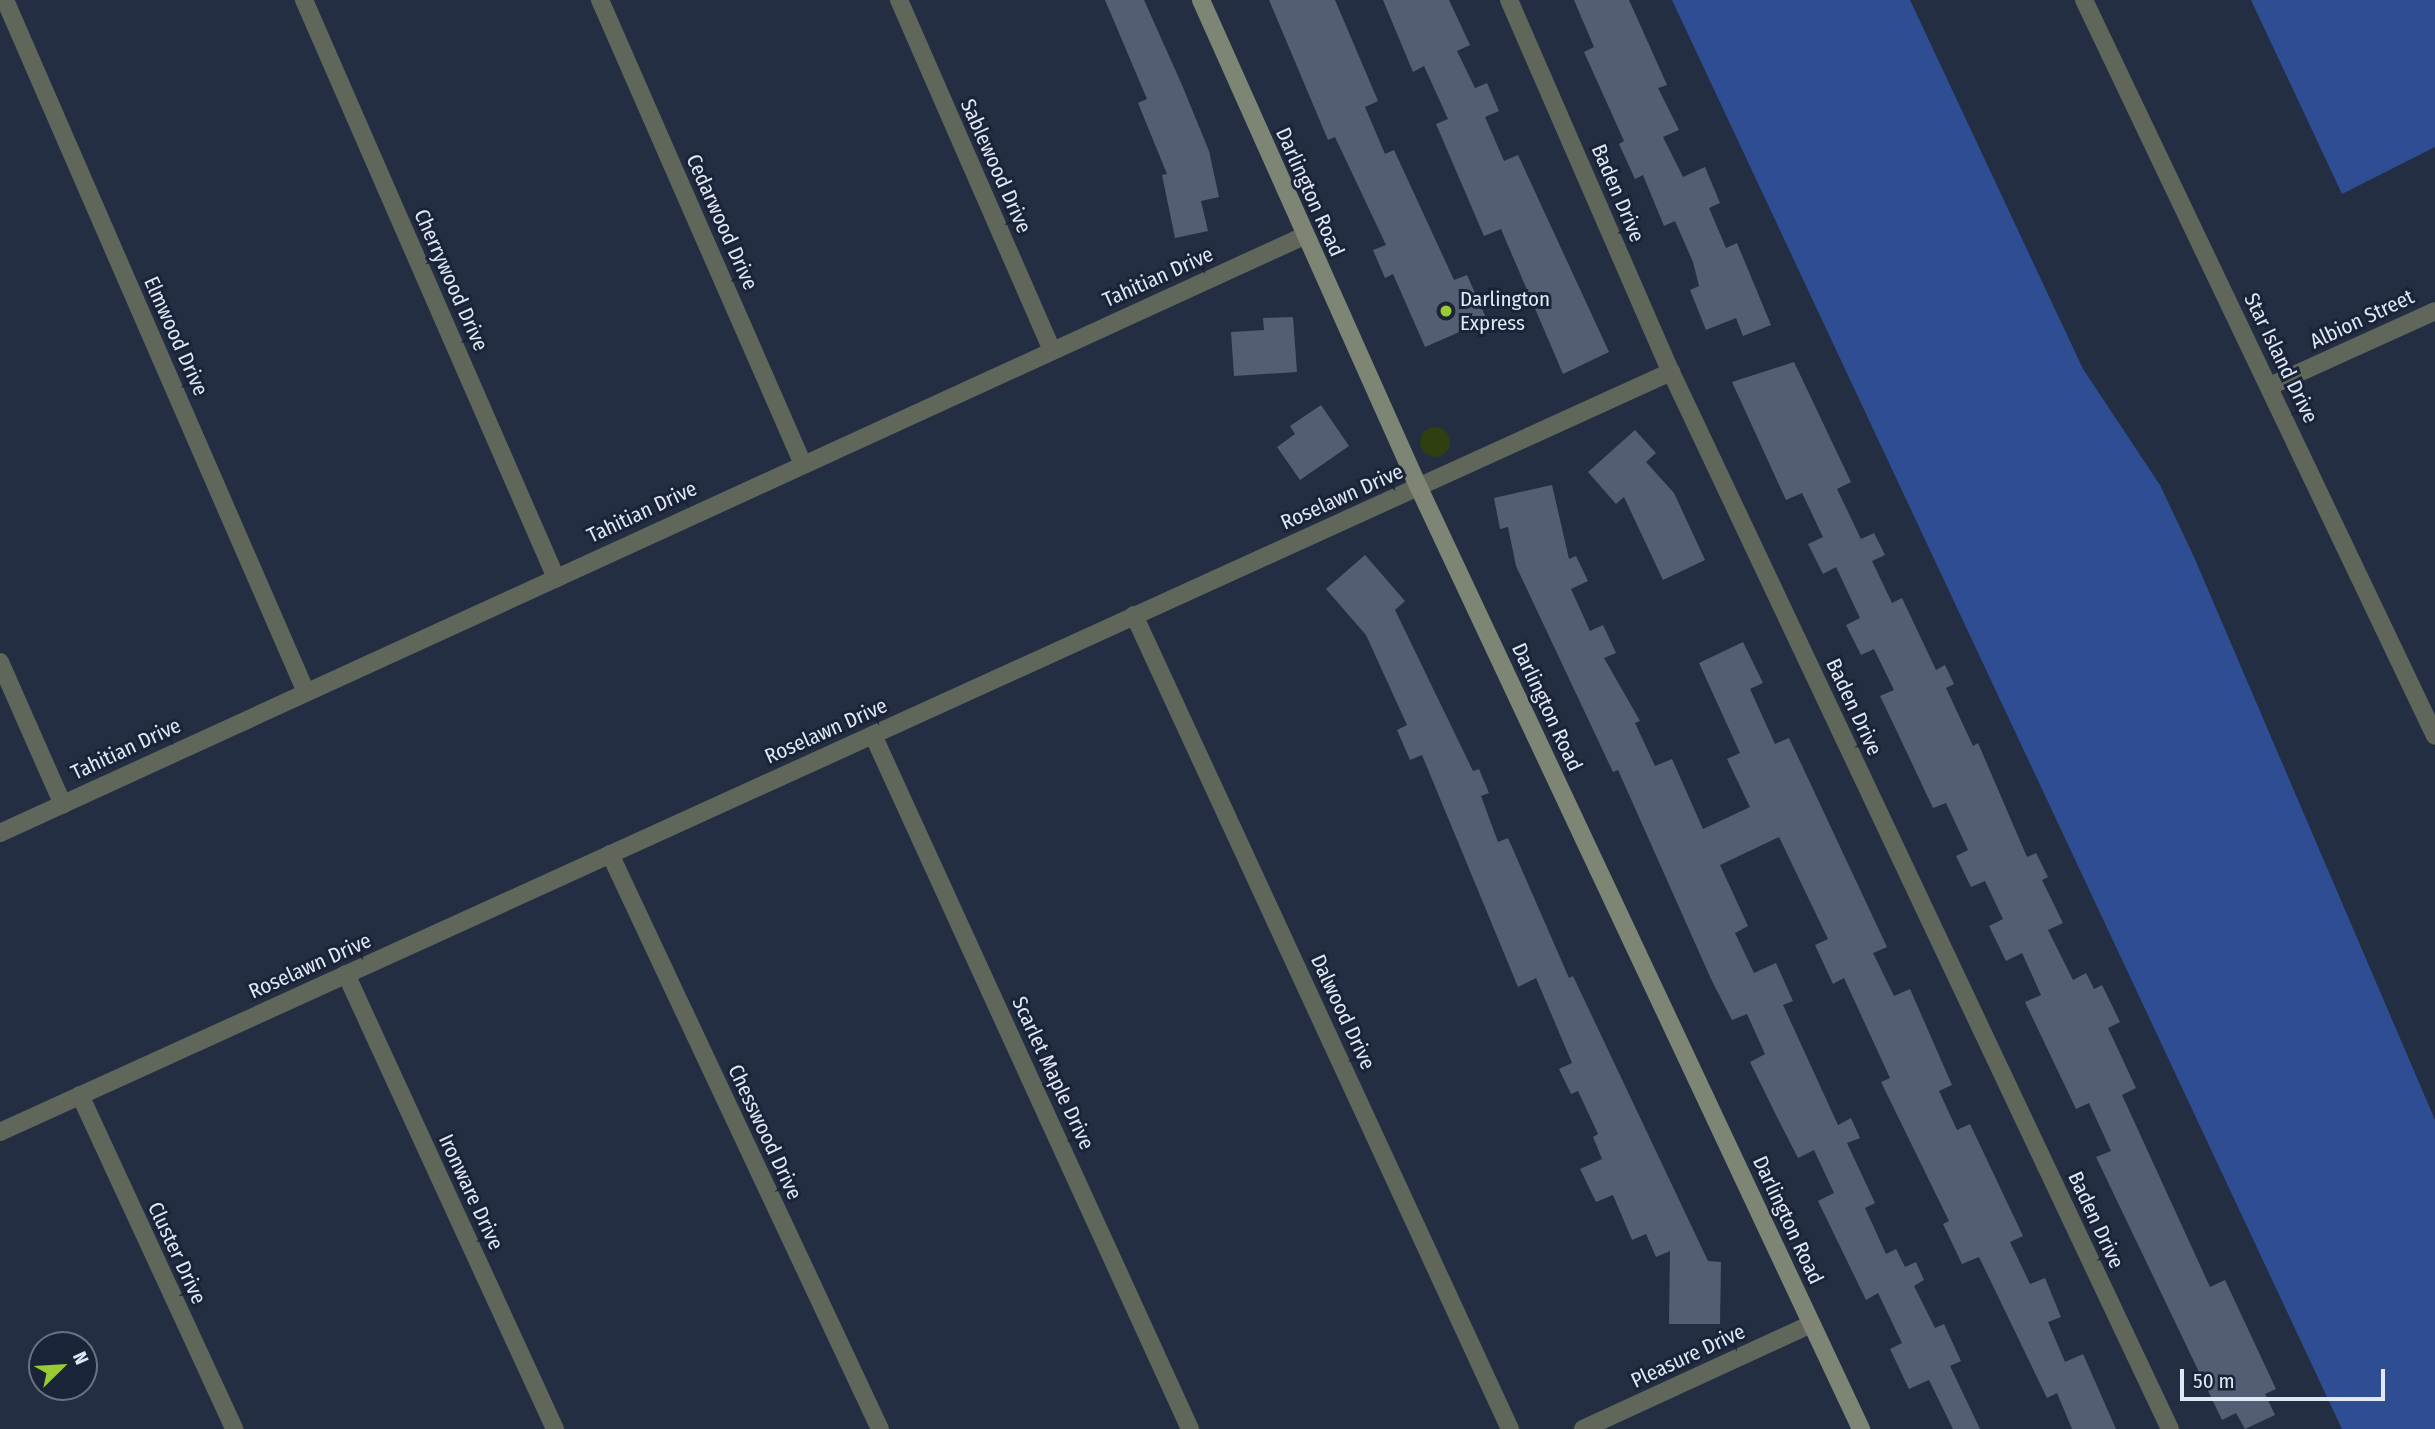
<!DOCTYPE html>
<style>
body{margin:0}
#map{position:relative;width:2435px;height:1429px;overflow:hidden;background:#242e42;font-family:"Fira Sans Condensed",sans-serif}
div>[style]{position:absolute}
[style*='--x']{left:calc(var(--x)*1px);top:calc(var(--y)*1px);width:calc(var(--w)*1px);rotate:calc(var(--a)*1deg)}
.green>*{inset:0;background:#2f3f10}
.round{border-radius:50%}
.water>*{inset:0;background:#2e4d92}
.building>*{inset:0;background:#535e75}
.street>*{height:18px;margin:-9px;padding:0 9px;transform-origin:9px;border-radius:9px;background:#61665b}
.secondary>*{height:18px;margin:-9px;padding:0 9px;transform-origin:9px;border-radius:9px;background:#7e8574}
.dots>*{width:19px;height:19px;translate:-50% -50%;box-sizing:border-box;border:4px solid #1a2438;border-radius:50%}
span{translate:-50% -50%;white-space:nowrap;text-align:center;line-height:1.15;-webkit-text-stroke:6px #1a2438;paint-order:stroke}
.street-label{font-size:21px;color:#e0e7f5}
.poi-label{font-size:21px;color:#e0e7f5}
.left{translate:0 -50%;text-align:left}
.north{position:absolute;left:28px;top:1331px;width:70px;height:70px;box-sizing:border-box;background:#1a2438;border:2px solid #697284;border-radius:50%;rotate:66deg;font-size:19px;font-weight:700;line-height:28px;text-align:center;color:#e0e7f5}
.north::after{content:'';display:block;margin:auto;width:24px;height:32px;background:#9bcb33;clip-path:polygon(50% 0,100% 100%,50% 72%,0 100%)}
.scale{position:absolute;left:2180px;top:1369px;width:205px;height:32px;box-sizing:border-box;border:4px solid #e0e7f5;border-top:0;padding-left:9px;font-size:21px;line-height:24px;white-space:nowrap;color:#e0e7f5;-webkit-text-stroke:5px #1a2438;paint-order:stroke}
</style>
<div id="map">
<div class="green">
<div class="round" style="left:1420px;top:427px;width:30px;height:30px"></div>
</div>
<div class="water">
<div style="clip-path:polygon(1672px 0,1910px 0,2083px 369px,2160px 485px,2194px 557px,2435px 1120px,2435px 1429px,2342px 1429px)"></div>
<div style="clip-path:polygon(2251px 0,2435px 0,2435px 147px,2342px 194px)"></div>
</div>
<div class="building">
<div style="clip-path:polygon(1105px 0,1144px 0,1182px 85px,1209px 151px,1219px 197px,1201px 201px,1208px 231px,1175px 238px,1162px 175px,1167px 174px,1138px 103px,1147px 99px)"></div>
<div style="clip-path:polygon(1269px 0,1335px 0,1378px 101px,1365px 107px,1385px 154px,1394px 150px,1454px 280px,1467px 275px,1487px 320px,1425px 347px,1393px 274px,1385px 278px,1373px 250px,1386px 245px,1335px 137px,1328px 140px)"></div>
<div style="clip-path:polygon(1383px 0,1449px 0,1470px 45px,1457px 51px,1475px 88px,1487px 83px,1499px 111px,1485px 117px,1504px 161px,1518px 155px,1609px 352px,1563px 374px,1501px 229px,1484px 236px,1436px 124px,1448px 119px,1424px 66px,1413px 72px)"></div>
<div style="clip-path:polygon(1574px 0,1629px 0,1667px 85px,1658px 88px,1679px 130px,1663px 137px,1683px 177px,1705px 167px,1720px 203px,1709px 208px,1726px 248px,1737px 243px,1771px 325px,1743px 336px,1736px 318px,1706px 330px,1690px 290px,1699px 286px,1693px 262px,1675px 221px,1664px 226px,1643px 175px,1635px 179px,1619px 144px,1624px 141px,1584px 52px,1594px 47px)"></div>
<div style="clip-path:polygon(1293px 317px,1297px 372px,1234px 376px,1231px 332px,1264px 330px,1263px 318px)"></div>
<div style="clip-path:polygon(1794px 362px,1851px 482px,1837px 489px,1861px 539px,1874px 533px,1885px 555px,1872px 561px,1892px 603px,1902px 598px,1936px 670px,1945px 665px,1954px 684px,1946px 688px,1973px 746px,1978px 743px,2027px 857px,2036px 853px,2048px 877px,2042px 880px,2063px 923px,2048px 930px,2073px 980px,2086px 973px,2094px 989px,2102px 985px,2120px 1022px,2108px 1028px,2136px 1088px,2122px 1095px,2210px 1287px,2225px 1280px,2276px 1389px,2265px 1394px,2275px 1415px,2245px 1429px,2236px 1413px,2222px 1420px,2096px 1157px,2111px 1151px,2089px 1103px,2076px 1109px,2025px 1002px,2041px 995px,2022px 953px,2006px 961px,1989px 926px,2003px 919px,1985px 881px,1971px 887px,1956px 856px,1968px 850px,1946px 803px,1933px 808px,1900px 738px,1880px 696px,1894px 690px,1874px 649px,1861px 655px,1846px 625px,1860px 618px,1836px 567px,1823px 574px,1808px 544px,1823px 537px,1802px 493px,1786px 500px,1732px 382px)"></div>
<div style="clip-path:polygon(1321px 405px,1349px 446px,1300px 480px,1277px 447px,1295px 434px,1290px 426px)"></div>
<div style="clip-path:polygon(1635px 430px,1656px 453px,1646px 462px,1674px 493px,1705px 560px,1663px 580px,1624px 497px,1616px 504px,1588px 472px)"></div>
<div style="clip-path:polygon(1552px 485px,1569px 559px,1576px 556px,1588px 581px,1571px 589px,1590px 631px,1603px 625px,1616px 653px,1604px 658px,1640px 721px,1635px 723px,1655px 766px,1672px 759px,1703px 829px,1750px 807px,1727px 759px,1740px 753px,1699px 663px,1743px 642px,1763px 683px,1750px 689px,1775px 744px,1789px 738px,1887px 947px,1873px 953px,1894px 996px,1910px 989px,1952px 1085px,1939px 1091px,1957px 1130px,1970px 1124px,2023px 1236px,2010px 1242px,2030px 1284px,2045px 1278px,2061px 1317px,2048px 1322px,2065px 1362px,2083px 1354px,2116px 1429px,2072px 1429px,2057px 1393px,2047px 1398px,1979px 1257px,1962px 1264px,1943px 1224px,1949px 1221px,1881px 1082px,1890px 1078px,1844px 978px,1833px 984px,1815px 945px,1828px 939px,1779px 837px,1720px 865px,1748px 926px,1735px 933px,1754px 973px,1776px 963px,1793px 1001px,1783px 1005px,1838px 1125px,1851px 1118px,1860px 1138px,1847px 1143px,1875px 1203px,1865px 1208px,1886px 1254px,1896px 1249px,1905px 1267px,1916px 1262px,1924px 1280px,1914px 1286px,1935px 1328px,1944px 1324px,1961px 1361px,1950px 1366px,1980px 1429px,1953px 1429px,1929px 1380px,1909px 1389px,1890px 1349px,1902px 1343px,1878px 1293px,1866px 1300px,1818px 1201px,1834px 1193px,1814px 1150px,1798px 1158px,1776px 1115px,1750px 1062px,1765px 1054px,1747px 1014px,1732px 1020px,1711px 979px,1618px 770px,1613px 772px,1516px 566px,1508px 527px,1500px 529px,1494px 498px)"></div>
<div style="clip-path:polygon(1365px 555px,1405px 601px,1395px 610px,1473px 771px,1479px 769px,1489px 793px,1481px 796px,1498px 842px,1508px 838px,1569px 978px,1573px 976px,1708px 1261px,1721px 1262px,1720px 1324px,1669px 1324px,1670px 1251px,1656px 1257px,1646px 1234px,1632px 1240px,1613px 1195px,1596px 1202px,1580px 1169px,1602px 1159px,1593px 1137px,1598px 1134px,1578px 1091px,1571px 1094px,1559px 1069px,1572px 1063px,1536px 978px,1518px 987px,1422px 755px,1410px 760px,1397px 730px,1407px 725px,1366px 635px,1326px 589px)"></div>
</div>
<div class="street">
<div style="--x:5;--y:0;--w:752;--a:66.5"></div>
<div style="--x:304;--y:0;--w:631;--a:66.44"></div>
<div style="--x:600;--y:0;--w:504;--a:66.38"></div>
<div style="--x:899;--y:0;--w:382;--a:66.4"></div>
<div style="--x:1509;--y:0;--w:406;--a:66.5"></div>
<div style="--x:1671;--y:372;--w:1169;--a:64.73"></div>
<div style="--x:2084;--y:0;--w:815;--a:64.5"></div>
<div style="--x:2270;--y:386;--w:181;--a:-24.4"></div>
<div style="--x:1134;--y:615;--w:897;--a:65.21"></div>
<div style="--x:0;--y:662;--w:156;--a:66.2"></div>
<div style="--x:873;--y:735;--w:763;--a:65.45"></div>
<div style="--x:0;--y:833;--w:1434;--a:-24.6"></div>
<div style="--x:610;--y:854;--w:635;--a:64.85"></div>
<div style="--x:346;--y:974;--w:501;--a:65.33"></div>
<div style="--x:80;--y:1095;--w:368;--a:65.2"></div>
<div style="--x:0;--y:1132;--w:1836;--a:-24.46"></div>
<div style="--x:1583;--y:1429;--w:251;--a:-24.7"></div>
</div>
<div class="secondary">
<div style="--x:1201;--y:0;--w:534;--a:65.93"></div>
<div style="--x:1419;--y:488;--w:1040;--a:64.84"></div>
</div>
<div class="dots">
<div style="left:1446px;top:311px;background:#9bcb33"></div>
</div>
<div class="street-label">
<span style="left:996px;top:166px;rotate:66deg">Sablewood Drive</span>
<span style="left:1310px;top:192px;rotate:66deg">Darlington Road</span>
<span style="left:1618px;top:193px;rotate:67deg">Baden Drive</span>
<span style="left:722px;top:222px;rotate:66deg">Cedarwood Drive</span>
<span style="left:1158px;top:277px;rotate:-24deg">Tahitian Drive</span>
<span style="left:451px;top:280px;rotate:66deg">Cherrywood Drive</span>
<span style="left:2362px;top:319px;rotate:-25deg">Albion Street</span>
<span style="left:176px;top:336px;rotate:66deg">Elmwood Drive</span>
<span style="left:2281px;top:358px;rotate:64deg">Star Island Drive</span>
<span style="left:1342px;top:497px;rotate:-24deg">Roselawn Drive</span>
<span style="left:642px;top:512px;rotate:-25deg">Tahitian Drive</span>
<span style="left:1547px;top:707px;rotate:65deg">Darlington Road</span>
<span style="left:1854px;top:707px;rotate:65deg">Baden Drive</span>
<span style="left:826px;top:731px;rotate:-24deg">Roselawn Drive</span>
<span style="left:126px;top:749px;rotate:-25deg">Tahitian Drive</span>
<span style="left:310px;top:966px;rotate:-24deg">Roselawn Drive</span>
<span style="left:1343px;top:1012px;rotate:65deg">Dalwood Drive</span>
<span style="left:1053px;top:1073px;rotate:65deg">Scarlet Maple Drive</span>
<span style="left:765px;top:1132px;rotate:65deg">Chesswood Drive</span>
<span style="left:471px;top:1192px;rotate:65deg">Ironware Drive</span>
<span style="left:1788px;top:1220px;rotate:65deg">Darlington Road</span>
<span style="left:2096px;top:1220px;rotate:65deg">Baden Drive</span>
<span style="left:177px;top:1253px;rotate:65deg">Cluster Drive</span>
<span style="left:1688px;top:1356px;rotate:-25deg">Pleasure Drive</span>
</div>
<div class="poi-label">
<span class="left" style="left:1460px;top:311px">Darlington<br>Express</span>
</div>
<div class="north">N</div>
<div class="scale">50 m</div>
</div>
